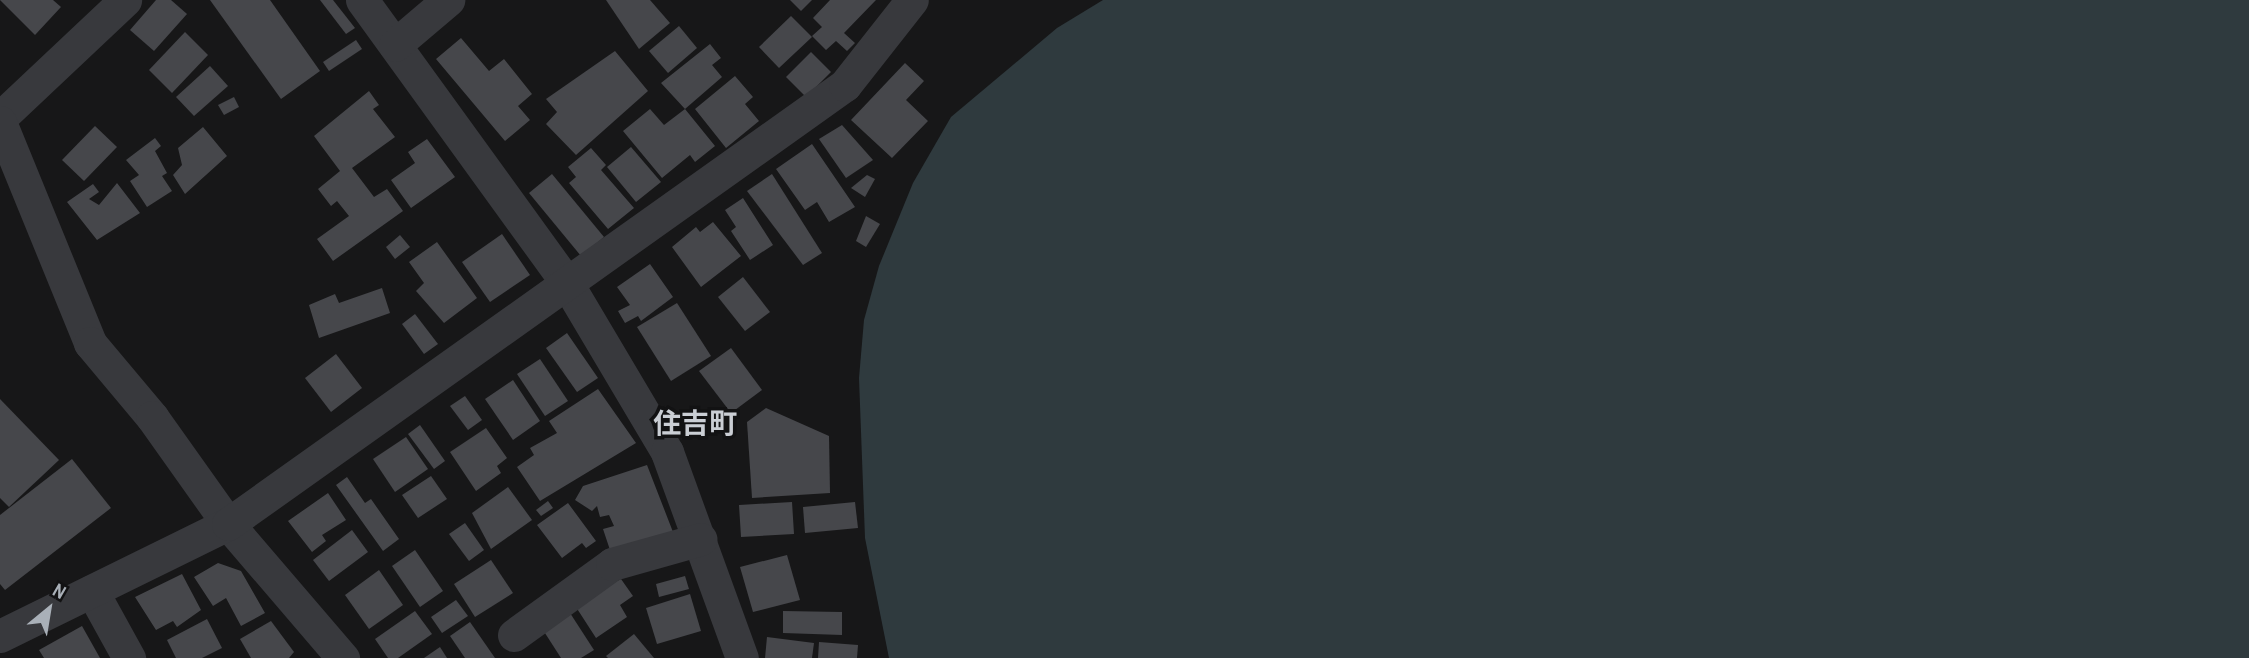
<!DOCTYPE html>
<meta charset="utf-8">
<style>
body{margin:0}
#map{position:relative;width:2249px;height:658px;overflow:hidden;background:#171718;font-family:"Archivo Narrow","Noto Sans JP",sans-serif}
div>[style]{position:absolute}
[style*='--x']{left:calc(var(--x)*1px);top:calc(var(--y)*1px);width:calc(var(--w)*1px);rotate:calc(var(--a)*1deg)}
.water>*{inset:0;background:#2f3a3e}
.building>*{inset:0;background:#46474b}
.street>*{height:33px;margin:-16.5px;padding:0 16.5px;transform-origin:16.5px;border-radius:16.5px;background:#38393d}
span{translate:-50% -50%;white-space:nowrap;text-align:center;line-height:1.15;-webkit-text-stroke:7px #121213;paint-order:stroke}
.quarter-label{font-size:28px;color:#caced4;font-weight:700}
.north{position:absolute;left:14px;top:574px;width:70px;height:70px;-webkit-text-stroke:5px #121213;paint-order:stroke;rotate:30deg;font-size:19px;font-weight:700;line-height:28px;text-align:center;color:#a9b0b8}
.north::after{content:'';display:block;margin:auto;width:24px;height:32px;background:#a9b0b8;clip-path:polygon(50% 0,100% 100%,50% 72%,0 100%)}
</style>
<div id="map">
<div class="water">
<div style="clip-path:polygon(1103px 0,2249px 0,2249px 658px,889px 658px,865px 538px,859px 378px,864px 320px,879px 266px,913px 183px,951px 117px,1057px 28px)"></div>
</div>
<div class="building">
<div style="clip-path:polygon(0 0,53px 0,61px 7px,35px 35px)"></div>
<div style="clip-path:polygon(156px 0,171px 0,187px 14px,154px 51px,130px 30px)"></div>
<div style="clip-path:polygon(210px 0,270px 0,320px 71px,281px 99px)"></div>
<div style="clip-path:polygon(320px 0,333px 0,355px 28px,346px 34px)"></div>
<div style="clip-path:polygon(606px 0,650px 0,670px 23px,639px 49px)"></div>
<div style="clip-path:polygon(790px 0,812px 0,801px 11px)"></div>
<div style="clip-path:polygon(830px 0,876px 0,844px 33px,855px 43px,847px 51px,836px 41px,826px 50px,812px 36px,822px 27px,813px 18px)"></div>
<div style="clip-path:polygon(791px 16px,812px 37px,779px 68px,759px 47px)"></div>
<div style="clip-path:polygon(679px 26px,697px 48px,668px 73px,649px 51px)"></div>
<div style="clip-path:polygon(185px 32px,208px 55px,172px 93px,149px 70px)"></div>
<div style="clip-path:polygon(461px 38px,489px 71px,504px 59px,532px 94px,518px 106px,530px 120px,505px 141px,436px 59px)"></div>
<div style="clip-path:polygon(356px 40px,362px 49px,329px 71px,323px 62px)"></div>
<div style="clip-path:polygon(710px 44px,721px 58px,712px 65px,722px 77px,685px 109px,661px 83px)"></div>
<div style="clip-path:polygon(615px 51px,648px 91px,576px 155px,546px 124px,557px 112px,546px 99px)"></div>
<div style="clip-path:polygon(811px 52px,831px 72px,806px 97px,786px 77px)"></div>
<div style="clip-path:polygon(905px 63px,924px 81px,906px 100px,928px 121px,892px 158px,851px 120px)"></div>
<div style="clip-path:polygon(210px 66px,228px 86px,194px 116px,176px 97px)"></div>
<div style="clip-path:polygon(735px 76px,753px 97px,745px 104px,759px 121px,726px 148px,695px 109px)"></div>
<div style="clip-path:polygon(369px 91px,379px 105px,373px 109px,395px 137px,352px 168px,374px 197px,387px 189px,403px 211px,333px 261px,317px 239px,349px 216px,337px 201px,331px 206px,318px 189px,340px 171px,314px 136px)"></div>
<div style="clip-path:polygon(234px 97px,239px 107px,224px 115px,218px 105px)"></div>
<div style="clip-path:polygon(650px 109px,664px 125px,685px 109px,715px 146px,695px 162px,690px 155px,662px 178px,623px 131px)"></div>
<div style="clip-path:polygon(842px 125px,873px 160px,846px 178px,819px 139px)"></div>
<div style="clip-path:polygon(95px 126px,117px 147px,84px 181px,62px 160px)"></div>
<div style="clip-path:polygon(203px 127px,227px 156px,185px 194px,173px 175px,182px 165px,178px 148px)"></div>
<div style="clip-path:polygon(155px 138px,161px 146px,155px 151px,167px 173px,162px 176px,172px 191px,147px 207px,130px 181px,139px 175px,126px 160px)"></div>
<div style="clip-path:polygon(427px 139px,455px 177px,411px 208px,391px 180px,415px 163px,408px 152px)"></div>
<div style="clip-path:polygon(812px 144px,855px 207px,829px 222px,817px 202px,805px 210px,776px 169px)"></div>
<div style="clip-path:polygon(631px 147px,661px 182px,636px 202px,607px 167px)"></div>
<div style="clip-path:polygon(591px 148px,606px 165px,601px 170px,634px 208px,608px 229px,569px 183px,576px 177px,568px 167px)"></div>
<div style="clip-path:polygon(552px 174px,604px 237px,581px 256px,529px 193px)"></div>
<div style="clip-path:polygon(772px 174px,822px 253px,803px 265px,747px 191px)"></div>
<div style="clip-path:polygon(867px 175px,875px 179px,865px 197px,851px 188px)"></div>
<div style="clip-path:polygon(117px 183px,140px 213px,97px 240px,67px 202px,93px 184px,99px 192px,89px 199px,99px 205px)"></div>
<div style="clip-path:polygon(743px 198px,773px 245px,750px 260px,731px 231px,736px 227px,725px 210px)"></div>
<div style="clip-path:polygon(866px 216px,880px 224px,866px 247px,856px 241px)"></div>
<div style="clip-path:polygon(713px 222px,741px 256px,701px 287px,672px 247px,696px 227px,700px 232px)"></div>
<div style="clip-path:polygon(502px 234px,530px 275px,490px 302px,462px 262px)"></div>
<div style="clip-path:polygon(400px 235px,410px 247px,395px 259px,386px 247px)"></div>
<div style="clip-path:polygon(437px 242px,477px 298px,444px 323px,416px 291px,424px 283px,409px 262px)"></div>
<div style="clip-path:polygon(650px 264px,673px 297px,641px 321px,638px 316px,625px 323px,618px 311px,630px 305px,617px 287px)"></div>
<div style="clip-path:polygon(743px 277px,770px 312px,745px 331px,718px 297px)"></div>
<div style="clip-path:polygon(382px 288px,390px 313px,319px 338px,309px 305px,335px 294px,339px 303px)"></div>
<div style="clip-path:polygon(677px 303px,711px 356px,671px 381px,637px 327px)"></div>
<div style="clip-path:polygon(415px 314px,438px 344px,424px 354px,402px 324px)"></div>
<div style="clip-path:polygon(567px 333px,598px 378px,577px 392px,546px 348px)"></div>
<div style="clip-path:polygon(731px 348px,762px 390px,731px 413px,699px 371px)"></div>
<div style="clip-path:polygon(336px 354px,362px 388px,331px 412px,305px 378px)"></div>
<div style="clip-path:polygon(540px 359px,568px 401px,545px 416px,517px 374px)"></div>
<div style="clip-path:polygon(513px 380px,540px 421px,513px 440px,485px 399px)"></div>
<div style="clip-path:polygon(598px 389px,636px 443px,540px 501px,517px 467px,534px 455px,530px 448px,557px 433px,549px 421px)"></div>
<div style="clip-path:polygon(465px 396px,482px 420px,468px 430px,450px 406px)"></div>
<div style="clip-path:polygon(0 399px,59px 460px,9px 507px,0 498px)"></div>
<div style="clip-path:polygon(766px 408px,829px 436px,830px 493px,752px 498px,747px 422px)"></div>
<div style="clip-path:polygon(420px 425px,445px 461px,434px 469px,408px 434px)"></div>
<div style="clip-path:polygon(486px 428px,507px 458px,497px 466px,501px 473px,476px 491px,450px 452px)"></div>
<div style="clip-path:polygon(406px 437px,428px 469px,395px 492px,373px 459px)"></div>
<div style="clip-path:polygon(72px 459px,111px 508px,5px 590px,0 584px,0 515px)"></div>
<div style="clip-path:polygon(647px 465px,673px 532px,610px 550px,603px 529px,614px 526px,609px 515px,600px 517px,597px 506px,592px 511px,575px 500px,583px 486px)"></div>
<div style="clip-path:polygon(431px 476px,447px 499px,418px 518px,402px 495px)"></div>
<div style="clip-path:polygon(347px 477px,365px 503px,371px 499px,399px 539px,383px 551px,336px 485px)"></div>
<div style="clip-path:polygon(508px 487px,532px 520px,491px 549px,472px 513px)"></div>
<div style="clip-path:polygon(328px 493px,346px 520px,322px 535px,326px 541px,312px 552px,288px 521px)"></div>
<div style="clip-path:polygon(548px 501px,553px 508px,541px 516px,536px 510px)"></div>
<div style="clip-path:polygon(792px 502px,794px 534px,741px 537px,739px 505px)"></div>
<div style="clip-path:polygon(855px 502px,858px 528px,805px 533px,803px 507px)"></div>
<div style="clip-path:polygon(568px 503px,596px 541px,586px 548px,582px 543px,562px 558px,537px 525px)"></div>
<div style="clip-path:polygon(465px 523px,484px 550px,469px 561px,449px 534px)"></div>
<div style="clip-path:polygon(352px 530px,368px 552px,329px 581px,313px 560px)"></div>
<div style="clip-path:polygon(415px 550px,443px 591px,420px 607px,392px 566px)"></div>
<div style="clip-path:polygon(787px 555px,800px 600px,753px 612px,740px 567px)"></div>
<div style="clip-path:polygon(491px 560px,513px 593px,475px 617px,454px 584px)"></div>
<div style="clip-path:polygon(218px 563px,241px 571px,265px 613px,241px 626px,226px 598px,213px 606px,194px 577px)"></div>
<div style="clip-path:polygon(379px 570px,403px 605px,369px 629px,345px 595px)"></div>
<div style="clip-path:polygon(182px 574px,201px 610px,177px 627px,173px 621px,156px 630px,135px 597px)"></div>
<div style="clip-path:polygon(685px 576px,689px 589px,659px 597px,656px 584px)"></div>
<div style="clip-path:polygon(621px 579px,633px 596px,620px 605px,627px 617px,596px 638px,574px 604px)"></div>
<div style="clip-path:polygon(690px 594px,701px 631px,657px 644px,646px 608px)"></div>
<div style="clip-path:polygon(456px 600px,468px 616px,442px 633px,431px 617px)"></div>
<div style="clip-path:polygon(415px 611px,432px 634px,398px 658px,388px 658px,375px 639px)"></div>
<div style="clip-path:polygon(783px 611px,842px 612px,842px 635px,783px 633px)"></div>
<div style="clip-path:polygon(570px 613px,594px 650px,581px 658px,561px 658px,543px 630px)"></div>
<div style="clip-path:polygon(207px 619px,222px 648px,202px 658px,176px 658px,167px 640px)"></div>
<div style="clip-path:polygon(271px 621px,294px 652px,289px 658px,251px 658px,240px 639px)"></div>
<div style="clip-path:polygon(470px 622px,495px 658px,465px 658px,450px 636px)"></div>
<div style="clip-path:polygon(82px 626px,100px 658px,44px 658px,39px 650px)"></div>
<div style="clip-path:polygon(634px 634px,654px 658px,608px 658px,606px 656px)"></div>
<div style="clip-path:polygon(767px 637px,814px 643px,812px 658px,765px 658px)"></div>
<div style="clip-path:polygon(819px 642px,858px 645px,857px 658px,818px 658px)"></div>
<div style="clip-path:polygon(440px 647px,447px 658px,424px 658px)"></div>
</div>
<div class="street">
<div style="--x:362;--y:0;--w:352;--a:54.1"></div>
<div style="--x:568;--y:285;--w:194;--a:59.3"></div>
<div style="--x:667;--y:452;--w:219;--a:70"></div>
<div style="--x:395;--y:45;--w:70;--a:-40.3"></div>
<div style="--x:0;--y:118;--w:172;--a:-43.3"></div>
<div style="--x:0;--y:122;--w:239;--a:67.8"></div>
<div style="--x:90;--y:343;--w:97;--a:50"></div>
<div style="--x:152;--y:417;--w:131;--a:54.6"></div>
<div style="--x:228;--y:524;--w:177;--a:49.4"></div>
<div style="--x:92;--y:591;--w:77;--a:61.1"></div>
<div style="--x:514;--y:635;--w:121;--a:-35.9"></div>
<div style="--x:612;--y:564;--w:92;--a:-15.7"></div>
<div style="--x:0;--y:636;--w:254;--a:-26.2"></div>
<div style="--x:228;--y:524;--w:757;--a:-35.43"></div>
<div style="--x:845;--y:85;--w:108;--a:-51.8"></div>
</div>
<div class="quarter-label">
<span style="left:695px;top:423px">住吉町</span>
</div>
<div class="north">N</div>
</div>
